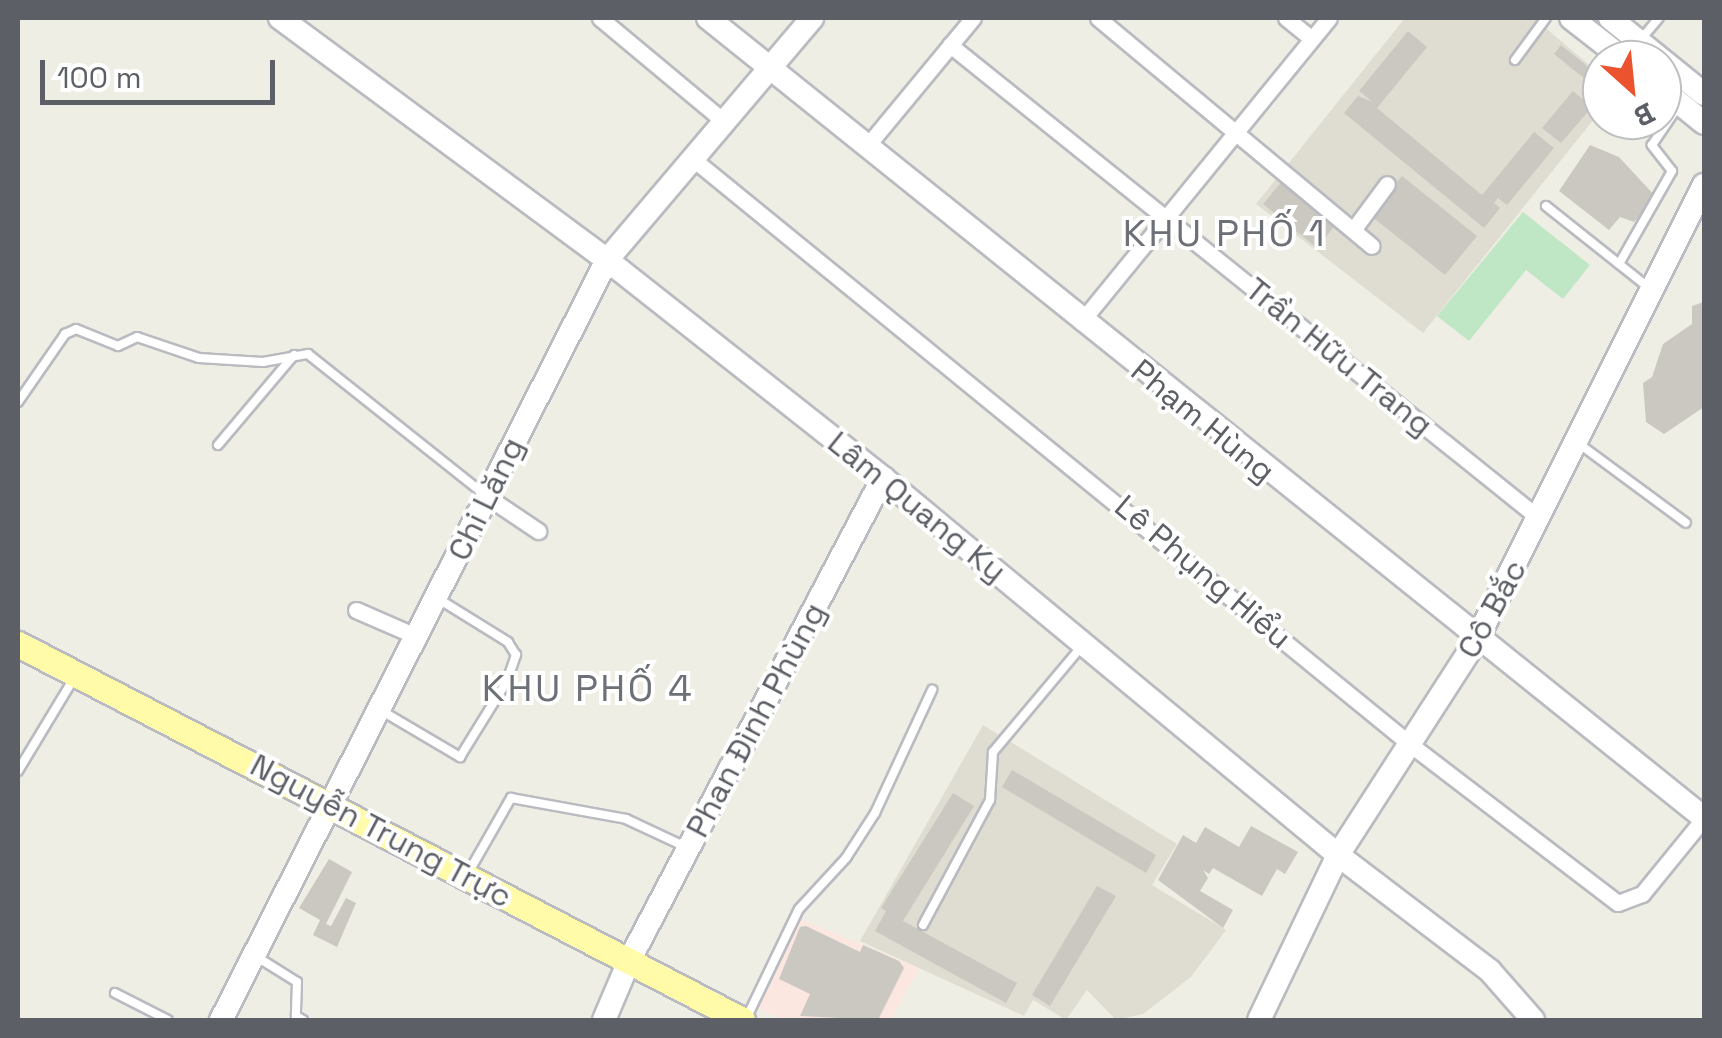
<!DOCTYPE html>
<meta charset="utf-8">
<style>
body{margin:0}
#map{position:relative;width:1722px;height:1038px;overflow:hidden;background:#efeee4;font-family:"Space Grotesk",sans-serif}
div>[style]{position:absolute}
[style*='--x']{left:calc(var(--x)*1px);top:calc(var(--y)*1px);width:calc(var(--w)*1px);rotate:calc(var(--a)*1deg)}
.education>*{inset:0;background:#dfddd2}
.medical>*{inset:0;background:#fce6e0}
.green>*{inset:0;background:#c0e7c5}
.building>*{inset:0;background:#cac8c1}
.roads{filter:drop-shadow(2px 0 #b9bbc0) drop-shadow(-2px 0 #b9bbc0) drop-shadow(0 2px #b9bbc0) drop-shadow(0 -2px #b9bbc0)}
.lane>*{height:8px;margin:-4px;padding:0 4px;transform-origin:4px;border-radius:4px;background:#fff}
.street>*{height:15px;margin:-7.5px;padding:0 7.5px;transform-origin:7.5px;border-radius:7.5px;background:#fff}
.secondary>*{height:22px;margin:-11px;padding:0 11px;transform-origin:11px;border-radius:11px;background:#fff}
.primary>*{height:25px;margin:-12.5px;padding:0 12.5px;transform-origin:12.5px;border-radius:12.5px;background:#fffba9}
span{translate:-50% -50%;white-space:nowrap;text-align:center;line-height:1.15;-webkit-text-stroke:8px #fff;paint-order:stroke}
.street-label{font-size:32px;color:#5c5f65}
.quarter-label{font-size:38px;color:#6d7177;letter-spacing:2.5px}
.frame{position:absolute;inset:0;border:20px solid #5c5f65;pointer-events:none}
.north{position:absolute;left:1582px;top:40px;width:100px;height:100px;box-sizing:border-box;background:#fff;border:2px solid #bebfc1;border-radius:50%;rotate:153deg;font-size:28px;font-weight:700;line-height:40px;text-align:center;color:#5c5f65}
.north::after{content:'';display:block;margin:auto;width:35px;height:45px;background:#eb532e;clip-path:polygon(50% 0,100% 100%,50% 72%,0 100%)}
.scale{position:absolute;left:40px;top:60px;width:235px;height:45px;box-sizing:border-box;border:5px solid #5c5f65;border-top:0;padding-left:12px;font-size:30px;line-height:35px;white-space:nowrap;color:#5c5f65;-webkit-text-stroke:8px #fff;paint-order:stroke}
</style>
<div id="map">
<div class="education">
<div style="clip-path:polygon(1405px 18px,1534px 18px,1602px 76px,1602px 109px,1423px 333px,1256px 204px)"></div>
<div style="clip-path:polygon(983px 725px,1177px 844px,1152px 885px,1226px 930px,1191px 977px,1143px 1014px,1116px 1020px,1087px 990px,1066px 1020px,1033px 1000px,1024px 1016px,860px 941px)"></div>
</div>
<div class="medical">
<div style="clip-path:polygon(798px 918px,919px 968px,891px 1020px,784px 1020px,756px 1007px)"></div>
</div>
<div class="green">
<div style="clip-path:polygon(1523px 212px,1590px 265px,1563px 299px,1526px 270px,1469px 341px,1437px 316px)"></div>
</div>
<div class="building">
<div style="clip-path:polygon(1408px 31px,1427px 47px,1377px 108px,1482px 195px,1534px 132px,1554px 148px,1507px 205px,1498px 198px,1494px 203px,1500px 208px,1484px 228px,1344px 113px,1358px 96px,1373px 102px,1359px 91px)"></div>
<div style="clip-path:polygon(1561px 45px,1592px 70px,1585px 79px,1554px 54px)"></div>
<div style="clip-path:polygon(1573px 91px,1592px 107px,1561px 143px,1542px 128px)"></div>
<div style="clip-path:polygon(1590px 145px,1619px 157px,1656px 197px,1634px 222px,1620px 217px,1609px 230px,1559px 191px)"></div>
<div style="clip-path:polygon(1402px 176px,1477px 236px,1445px 275px,1370px 215px)"></div>
<div style="clip-path:polygon(1283px 180px,1337px 223px,1317px 248px,1263px 204px)"></div>
<div style="clip-path:polygon(1704px 302px,1704px 407px,1664px 434px,1646px 422px,1643px 383px,1652px 377px,1663px 344px,1692px 324px,1692px 306px)"></div>
<div style="clip-path:polygon(1012px 770px,1156px 855px,1146px 873px,1002px 787px)"></div>
<div style="clip-path:polygon(953px 793px,974px 806px,903px 921px,1017px 983px,1006px 1003px,875px 931px,886px 911px,881px 908px)"></div>
<div style="clip-path:polygon(1251px 826px,1298px 852px,1285px 874px,1277px 869px,1262px 896px,1213px 868px,1209px 874px,1203px 870px,1208px 878px,1200px 891px,1233px 910px,1223px 928px,1158px 880px,1183px 835px,1196px 843px,1205px 827px,1239px 847px)"></div>
<div style="clip-path:polygon(329px 859px,352px 872px,326px 924px,331px 926px,346px 898px,356px 903px,337px 947px,313px 935px,320px 920px,299px 908px)"></div>
<div style="clip-path:polygon(1097px 886px,1116px 896px,1050px 1006px,1032px 995px)"></div>
<div style="clip-path:polygon(806px 926px,860px 952px,863px 945px,899px 961px,904px 968px,878px 1020px,800px 1016px,810px 994px,779px 979px,800px 927px)"></div>
</div>
<div class="roads">
<div class="lane">
<div style="--x:1642;--y:38;--w:26;--a:-50"></div>
<div style="--x:1515;--y:60;--w:52;--a:-53.6"></div>
<div style="--x:1546;--y:206;--w:132;--a:38.5"></div>
<div style="--x:1619;--y:264;--w:107;--a:-60.3"></div>
<div style="--x:1672;--y:171;--w:33;--a:-128"></div>
<div style="--x:1652;--y:145;--w:48;--a:-56"></div>
<div style="--x:18;--y:402;--w:83;--a:-55.3"></div>
<div style="--x:65;--y:334;--w:12;--a:-24"></div>
<div style="--x:76;--y:329;--w:45;--a:22"></div>
<div style="--x:118;--y:346;--w:21;--a:-25"></div>
<div style="--x:137;--y:337;--w:65;--a:18.7"></div>
<div style="--x:199;--y:358;--w:64;--a:3.6"></div>
<div style="--x:263;--y:362;--w:46;--a:-10.1"></div>
<div style="--x:308;--y:354;--w:223;--a:38.5"></div>
<div style="--x:1578;--y:443;--w:134;--a:36.5"></div>
<div style="--x:218;--y:445;--w:118;--a:-49.8"></div>
<div style="--x:382;--y:711;--w:91;--a:30.5"></div>
<div style="--x:460;--y:757;--w:89;--a:-58.3"></div>
<div style="--x:507;--y:681;--w:28;--a:-71"></div>
<div style="--x:516;--y:655;--w:15;--a:-122"></div>
<div style="--x:508;--y:642;--w:84;--a:-148.2"></div>
<div style="--x:18;--y:771;--w:109;--a:-58.9"></div>
<div style="--x:467;--y:875;--w:89;--a:-60.3"></div>
<div style="--x:511;--y:798;--w:117;--a:10.3"></div>
<div style="--x:626;--y:819;--w:64;--a:25"></div>
<div style="--x:923;--y:925;--w:142;--a:-61.8"></div>
<div style="--x:990;--y:800;--w:48;--a:-86.4"></div>
<div style="--x:993;--y:752;--w:137;--a:-50"></div>
<div style="--x:257;--y:957;--w:47;--a:32"></div>
<div style="--x:297;--y:982;--w:34;--a:92"></div>
<div style="--x:296;--y:1016;--w:8;--a:30"></div>
<div style="--x:115;--y:993;--w:59;--a:27"></div>
<div style="--x:746;--y:1019;--w:122;--a:-64.3"></div>
<div style="--x:799;--y:909;--w:69;--a:-47.3"></div>
<div style="--x:846;--y:858;--w:54;--a:-57.2"></div>
<div style="--x:875;--y:813;--w:136;--a:-65.1"></div>
</div>
<div class="street">
<div style="--x:600;--y:18;--w:163;--a:39.8"></div>
<div style="--x:1098;--y:18;--w:356;--a:39.8"></div>
<div style="--x:1286;--y:18;--w:33;--a:39"></div>
<div style="--x:950;--y:45;--w:757;--a:38.78"></div>
<div style="--x:867;--y:146;--w:166;--a:-50.4"></div>
<div style="--x:693;--y:159;--w:927;--a:39.22"></div>
<div style="--x:1411;--y:745;--w:260;--a:37.4"></div>
<div style="--x:1618;--y:903;--w:26;--a:-21"></div>
<div style="--x:1642;--y:894;--w:98;--a:-50.8"></div>
<div style="--x:1353;--y:230;--w:57;--a:-53.5"></div>
<div style="--x:1081;--y:322;--w:392;--a:-50.8"></div>
<div style="--x:486;--y:496;--w:63;--a:33.9"></div>
<div style="--x:356;--y:610;--w:68;--a:23.5"></div>
</div>
<div class="secondary">
<div style="--x:280;--y:18;--w:407;--a:36.5"></div>
<div style="--x:607;--y:260;--w:352;--a:38.3"></div>
<div style="--x:883;--y:478;--w:591;--a:39.64"></div>
<div style="--x:1338;--y:855;--w:191;--a:37.3"></div>
<div style="--x:1490;--y:971;--w:65;--a:48.7"></div>
<div style="--x:708;--y:18;--w:1278;--a:38.77"></div>
<div style="--x:1571;--y:18;--w:68;--a:37.9"></div>
<div style="--x:1610;--y:18;--w:121;--a:39"></div>
<div style="--x:1662;--y:89;--w:54;--a:39"></div>
<div style="--x:221;--y:1020;--w:852;--a:-63.07"></div>
<div style="--x:607;--y:260;--w:317;--a:-49.7"></div>
<div style="--x:604;--y:1020;--w:64;--a:-67"></div>
<div style="--x:629;--y:961;--w:546;--a:-62.26"></div>
<div style="--x:1259;--y:1020;--w:183;--a:-64.4"></div>
<div style="--x:1338;--y:855;--w:255;--a:-57.2"></div>
<div style="--x:1476;--y:641;--w:510;--a:-63.43"></div>
</div>
<div class="primary">
<div style="--x:18;--y:644;--w:816;--a:27.44"></div>
</div>
</div>
<div class="street-label">
<span style="left:1339px;top:357px;rotate:39deg">Trần Hữu Trang</span>
<span style="left:1203px;top:421px;rotate:39deg">Phạm Hùng</span>
<span style="left:486px;top:499px;rotate:-64deg">Chi Lăng</span>
<span style="left:917px;top:507px;rotate:39deg">Lâm Quang Ky</span>
<span style="left:1203px;top:572px;rotate:40deg">Lê Phụng Hiểu</span>
<span style="left:1492px;top:609px;rotate:-61deg">Cô Bắc</span>
<span style="left:756px;top:720px;rotate:-62deg">Phan Đình Phùng</span>
<span style="left:381px;top:831px;rotate:28deg">Nguyễn Trung Trực</span>
</div>
<div class="quarter-label">
<span style="left:1225px;top:234px">KHU PHỐ 1</span>
<span style="left:588px;top:689px">KHU PHỐ 4</span>
</div>
<div class="frame"></div>
<div class="north">B</div>
<div class="scale">100 m</div>
</div>
